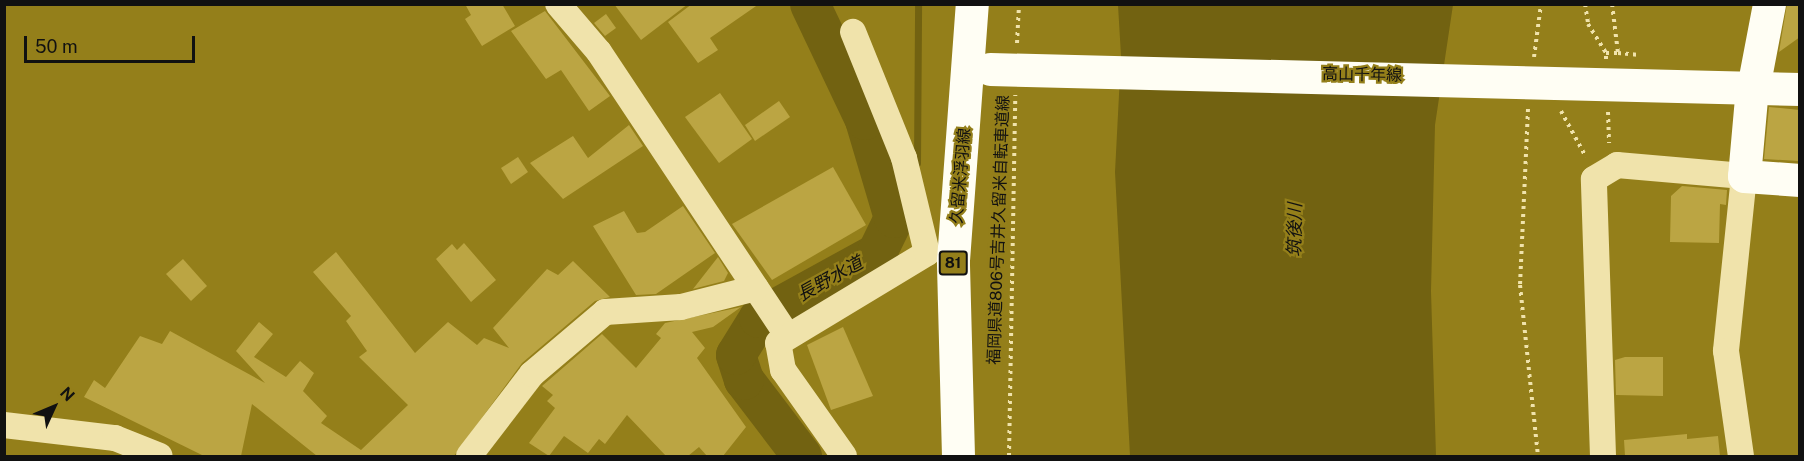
<!DOCTYPE html>
<meta charset="utf-8">
<style>
body{margin:0}
#map{position:relative;width:1804px;height:461px;overflow:hidden;background:#947f1a;font-family:"Public Sans","Noto Sans JP",sans-serif}
div>[style]{position:absolute}
[style*='--x']{left:calc(var(--x)*1px);top:calc(var(--y)*1px);width:calc(var(--w)*1px);rotate:calc(var(--a)*1deg)}
.water>*{inset:0;background:#726211}
.stream>*{height:7px;margin:-3.5px;padding:0 3.5px;transform-origin:3.5px;border-radius:3.5px;background:#726211}
.river>*{height:40px;margin:-20px;padding:0 20px;transform-origin:20px;border-radius:20px;background:#726211}
.building>*{inset:0;background:#bba543}
.path>*{height:4px;margin-top:-2px;transform-origin:0;background:repeating-linear-gradient(90deg,#f0e3ab 0 3px,transparent 0 7.5px)}
.minor>*{height:26px;margin:-13px;padding:0 13px;transform-origin:13px;border-radius:13px;background:#f0e3ab}
.major>*{height:33px;margin:-16.5px;padding:0 16.5px;transform-origin:16.5px;border-radius:16.5px;background:#fffef4}
.major-bridge>*{height:33px;margin:-16.5px;padding:0 16.5px;transform-origin:16.5px;border-radius:16.5px;background:#fffef4}
span{translate:-50% -50%;white-space:nowrap;text-align:center;line-height:1.15;-webkit-text-stroke:4.5px #947f1a;paint-order:stroke}
.shield-label span{padding:2px 4px;background:#947f1a;border:2px solid;border-radius:4px;-webkit-text-stroke-width:0}
.shield-label{font-size:15px;color:#111;font-weight:700}
.street-label{font-size:16px;color:#111}
.water-label{font-size:18px;color:#111;font-style:italic}
.frame{position:absolute;inset:0;border:6px solid #111;pointer-events:none}
.north{position:absolute;left:24px;top:377px;width:60px;height:60px;-webkit-text-stroke:4px #947f1a;paint-order:stroke;rotate:46deg;font-size:16px;font-weight:700;line-height:24px;text-align:center;color:#111}
.north::after{content:'';display:block;margin:auto;width:21px;height:27px;background:#111;clip-path:polygon(50% 0,100% 100%,50% 72%,0 100%)}
.scale{position:absolute;left:24px;top:36px;width:171px;height:27px;box-sizing:border-box;border:3px solid #111;border-top:0;padding-left:8px;font-size:18px;line-height:21px;white-space:nowrap;color:#111;-webkit-text-stroke:4px #947f1a;paint-order:stroke}
</style>
<div id="map">
<div class="water">
<div style="clip-path:polygon(1118px 5px,1453px 5px,1435px 125px,1431px 291px,1436px 456px,1130px 456px,1115px 172px,1121px 56px)"></div>
</div>
<div class="stream">
<div style="--x:917;--y:163;--w:159;--a:-89.6"></div>
<div style="--x:894;--y:218;--w:22;--a:-39"></div>
</div>
<div class="river">
<div style="--x:802;--y:456;--w:96;--a:-127.3"></div>
<div style="--x:744;--y:380;--w:26;--a:-108"></div>
<div style="--x:736;--y:355;--w:44;--a:-58.1"></div>
<div style="--x:759;--y:318;--w:135;--a:-28.8"></div>
<div style="--x:877;--y:253;--w:39;--a:-64"></div>
<div style="--x:894;--y:218;--w:102;--a:-106.5"></div>
<div style="--x:865;--y:120;--w:128;--a:-115.4"></div>
</div>
<div class="building">
<div style="clip-path:polygon(465px 4px,502px 4px,515px 26px,482px 46px,465px 19px,471px 15px)"></div>
<div style="clip-path:polygon(614px 4px,688px 4px,641px 40px)"></div>
<div style="clip-path:polygon(692px 4px,759px 4px,710px 38px,718px 50px,698px 63px,668px 22px)"></div>
<div style="clip-path:polygon(1787px 4px,1800px 4px,1800px 37px,1779px 52px)"></div>
<div style="clip-path:polygon(545px 11px,610px 96px,589px 111px,561px 70px,546px 79px,511px 31px)"></div>
<div style="clip-path:polygon(606px 14px,616px 28px,605px 36px,594px 23px)"></div>
<div style="clip-path:polygon(720px 93px,752px 139px,719px 163px,685px 117px)"></div>
<div style="clip-path:polygon(779px 101px,790px 117px,755px 141px,745px 125px)"></div>
<div style="clip-path:polygon(1769px 107px,1800px 110px,1800px 161px,1764px 159px)"></div>
<div style="clip-path:polygon(629px 125px,643px 146px,563px 199px,530px 163px,573px 136px,588px 158px)"></div>
<div style="clip-path:polygon(518px 157px,528px 172px,511px 184px,501px 168px)"></div>
<div style="clip-path:polygon(833px 167px,866px 225px,772px 280px,732px 224px)"></div>
<div style="clip-path:polygon(1682px 186px,1727px 190px,1726px 205px,1720px 204px,1719px 243px,1670px 242px,1671px 196px)"></div>
<div style="clip-path:polygon(683px 206px,715px 253px,656px 294px,636px 295px,593px 226px,624px 211px,637px 233px,645px 232px)"></div>
<div style="clip-path:polygon(464px 243px,496px 280px,471px 302px,436px 259px,452px 244px,457px 250px)"></div>
<div style="clip-path:polygon(336px 252px,415px 353px,448px 322px,477px 345px,484px 338px,509px 348px,493px 328px,547px 269px,558px 275px,573px 261px,610px 297px,595px 301px,522px 363px,454px 456px,317px 456px,252px 404px,241px 456px,204px 456px,84px 397px,94px 380px,105px 388px,140px 336px,162px 344px,170px 331px,265px 383px,236px 351px,259px 322px,273px 334px,254px 357px,286px 377px,300px 361px,314px 373px,303px 391px,327px 416px,321px 423px,361px 450px,408px 405px,359px 357px,367px 351px,346px 321px,351px 316px,313px 272px)"></div>
<div style="clip-path:polygon(718px 257px,728px 273px,724px 281px,693px 289px)"></div>
<div style="clip-path:polygon(183px 259px,207px 286px,191px 301px,166px 274px)"></div>
<div style="clip-path:polygon(741px 307px,713px 327px,692px 332px,705px 348px,697px 358px,746px 427px,723px 456px,707px 456px,699px 447px,688px 456px,666px 456px,627px 415px,605px 444px,599px 439px,588px 453px,564px 436px,549px 456px,529px 443px,555px 408px,547px 401px,553px 395px,542px 386px,602px 334px,636px 368px,661px 338px,656px 334px,665px 323px)"></div>
<div style="clip-path:polygon(843px 327px,873px 396px,831px 410px,807px 345px)"></div>
<div style="clip-path:polygon(1625px 357px,1663px 357px,1663px 396px,1616px 395px,1615px 360px)"></div>
<div style="clip-path:polygon(1687px 434px,1687px 439px,1718px 436px,1720px 456px,1625px 456px,1624px 440px)"></div>
</div>
<div class="path">
<div style="--x:1585;--y:4;--w:20;--a:81"></div>
<div style="--x:1588;--y:24;--w:34;--a:58"></div>
<div style="--x:1612;--y:4;--w:49;--a:83"></div>
<div style="--x:1618;--y:53;--w:22;--a:5"></div>
<div style="--x:1017;--y:43;--w:39;--a:-87"></div>
<div style="--x:1534;--y:57;--w:53;--a:-82.5"></div>
<div style="--x:1606;--y:59;--w:6;--a:-90"></div>
<div style="--x:1606;--y:53;--w:12;--a:0"></div>
<div style="--x:1528;--y:109;--w:176;--a:92.6"></div>
<div style="--x:1520;--y:285;--w:172;--a:84"></div>
<div style="--x:1561;--y:111;--w:52;--a:61.5"></div>
<div style="--x:1608;--y:112;--w:31;--a:88"></div>
<div style="--x:1009;--y:456;--w:361;--a:-89"></div>
</div>
<div class="minor">
<div style="--x:558;--y:4;--w:63;--a:49.5"></div>
<div style="--x:599;--y:52;--w:338;--a:56.4"></div>
<div style="--x:4;--y:425;--w:112;--a:6.7"></div>
<div style="--x:115;--y:438;--w:48;--a:21.8"></div>
<div style="--x:469;--y:456;--w:103;--a:-52.5"></div>
<div style="--x:532;--y:374;--w:96;--a:-40.3"></div>
<div style="--x:605;--y:312;--w:76;--a:-3.8"></div>
<div style="--x:681;--y:307;--w:77;--a:-14.2"></div>
<div style="--x:844;--y:456;--w:105;--a:-125.3"></div>
<div style="--x:783;--y:370;--w:27;--a:-100"></div>
<div style="--x:778;--y:343;--w:174;--a:-31.1"></div>
<div style="--x:927;--y:253;--w:98;--a:-103.6"></div>
<div style="--x:904;--y:158;--w:136;--a:-112"></div>
<div style="--x:1603;--y:456;--w:277;--a:-91.9"></div>
<div style="--x:1594;--y:179;--w:27;--a:-31"></div>
<div style="--x:1617;--y:165;--w:127;--a:5"></div>
<div style="--x:1744;--y:176;--w:176;--a:95.9"></div>
<div style="--x:1726;--y:351;--w:106;--a:81.9"></div>
</div>
<div class="major">
<div style="--x:1769;--y:4;--w:96;--a:100.8"></div>
<div style="--x:1751;--y:98;--w:78;--a:95.1"></div>
<div style="--x:1744;--y:176;--w:56;--a:4.1"></div>
<div style="--x:958;--y:456;--w:196;--a:-91.5"></div>
<div style="--x:953;--y:260;--w:257;--a:-85.8"></div>
</div>
<div class="major-bridge">
<div style="--x:990;--y:69;--w:810;--a:1.41"></div>
</div>
<div class="shield-label">
<span style="left:953px;top:263px">81</span>
</div>
<div class="street-label">
<span style="left:1362px;top:75px;rotate:1deg">高山千年線</span>
<span style="left:961px;top:176px;rotate:-85deg">久留米浮羽線</span>
<span style="left:999px;top:230px;rotate:-88deg">福岡県道806号吉井久留米自転車道線</span>
</div>
<div class="water-label">
<span style="left:1295px;top:230px;rotate:-89deg">筑後川</span>
<span style="left:830px;top:279px;rotate:-29deg">長野水道</span>
</div>
<div class="frame"></div>
<div class="north">N</div>
<div class="scale">50 m</div>
</div>
